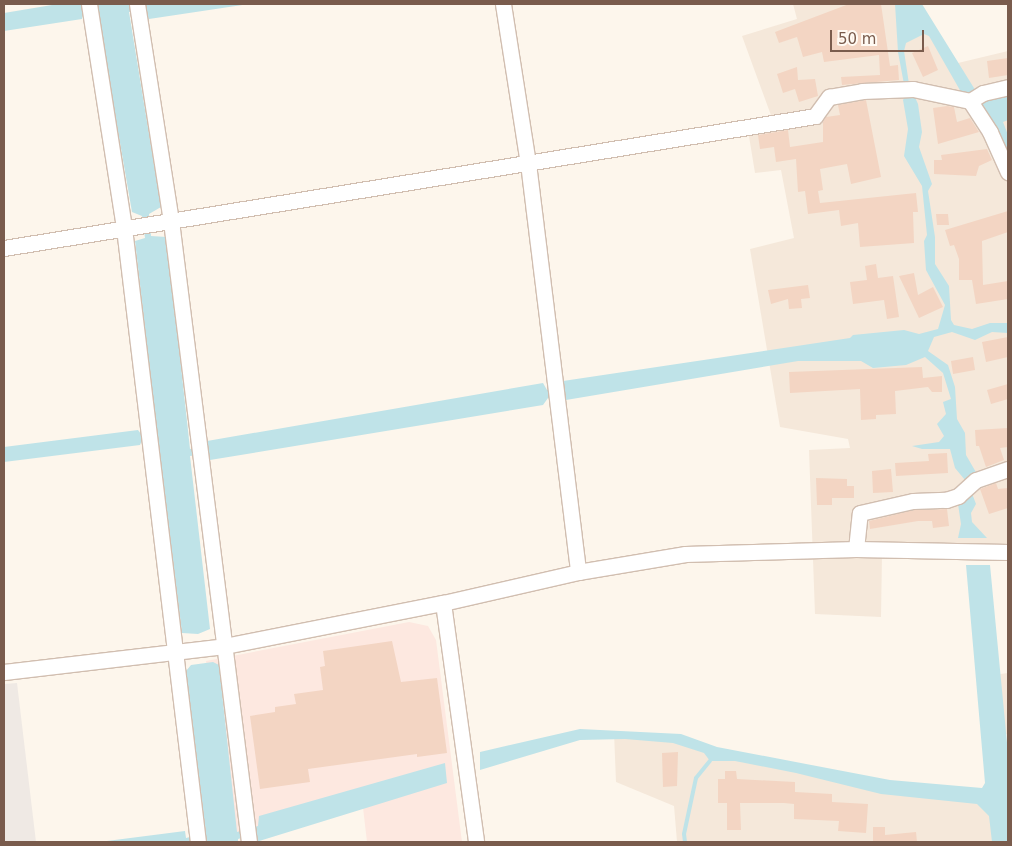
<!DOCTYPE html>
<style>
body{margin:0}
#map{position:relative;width:1012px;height:846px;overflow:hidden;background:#fdf6ec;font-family:"DejaVu Sans",sans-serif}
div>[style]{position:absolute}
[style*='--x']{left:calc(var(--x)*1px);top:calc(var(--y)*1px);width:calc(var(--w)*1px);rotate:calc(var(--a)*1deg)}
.residential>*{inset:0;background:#f5e8da}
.commercial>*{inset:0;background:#fde8e0}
.industrial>*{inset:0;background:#efe9e4}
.water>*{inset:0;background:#bfe3e8}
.stream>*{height:4px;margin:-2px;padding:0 2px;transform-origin:2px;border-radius:2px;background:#bfe3e8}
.building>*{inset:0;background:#f3d5c3}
.roads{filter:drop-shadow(1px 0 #d1beb0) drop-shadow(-1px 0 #d1beb0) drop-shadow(0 1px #d1beb0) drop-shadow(0 -1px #d1beb0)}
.minor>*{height:15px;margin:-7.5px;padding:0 7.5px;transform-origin:7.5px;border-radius:7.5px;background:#fff}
span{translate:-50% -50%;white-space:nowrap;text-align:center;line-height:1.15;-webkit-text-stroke:5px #fffaf3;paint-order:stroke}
.frame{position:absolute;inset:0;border:5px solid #7a5c4d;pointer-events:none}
.scale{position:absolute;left:830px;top:30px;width:94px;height:22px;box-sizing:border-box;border:2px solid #7a5c4d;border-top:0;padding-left:6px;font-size:15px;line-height:18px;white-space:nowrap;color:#7a5c4d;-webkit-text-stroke:4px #fffaf3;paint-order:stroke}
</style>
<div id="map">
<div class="residential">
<div style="clip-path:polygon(793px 4px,921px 4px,958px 63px,1008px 51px,1008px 559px,882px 555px,881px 617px,815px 614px,809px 450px,850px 448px,848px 439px,780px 427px,750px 249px,794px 238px,781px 170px,755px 173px,747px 124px,772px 118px,742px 36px,797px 19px)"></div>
<div style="clip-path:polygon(1008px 673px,1008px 734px,999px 735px,993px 675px)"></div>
<div style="clip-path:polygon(614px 732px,682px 738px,724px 756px,1003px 800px,1008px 842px,677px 842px,674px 806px,616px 782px)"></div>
</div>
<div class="commercial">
<div style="clip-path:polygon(409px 622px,428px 626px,436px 640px,462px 842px,367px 842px,362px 799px,226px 838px,206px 661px)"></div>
</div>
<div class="industrial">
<div style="clip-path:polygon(17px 683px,36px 842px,4px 842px,4px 684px)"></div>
</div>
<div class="water">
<div style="clip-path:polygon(58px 4px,249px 4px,149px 19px,144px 10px,129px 12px,161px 207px,149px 214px,151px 236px,167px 237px,190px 449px,204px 447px,207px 441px,543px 383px,547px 390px,562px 387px,563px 381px,850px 338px,853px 335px,904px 330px,919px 334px,938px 329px,945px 305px,926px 270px,924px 241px,927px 235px,922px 186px,904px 156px,908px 129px,903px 100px,906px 95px,898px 52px,895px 4px,922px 4px,982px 101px,1008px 94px,1008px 120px,1003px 122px,1008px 135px,1008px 159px,995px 129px,969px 92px,961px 92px,929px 36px,924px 34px,906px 43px,904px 51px,909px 84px,918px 104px,922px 132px,919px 147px,932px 184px,928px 191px,935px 237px,935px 264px,949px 286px,951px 320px,954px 325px,972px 329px,990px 323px,1008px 323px,1008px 333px,992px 332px,975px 340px,952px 332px,934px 337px,928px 351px,948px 365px,955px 387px,957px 419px,965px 433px,966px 455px,977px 474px,971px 491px,976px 504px,971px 513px,972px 522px,987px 538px,958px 538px,961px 524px,958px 504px,965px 480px,955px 468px,950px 449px,922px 449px,912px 446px,939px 442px,944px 436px,937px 424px,946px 414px,943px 402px,951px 399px,943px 373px,925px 357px,906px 365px,873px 368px,861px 361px,798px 361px,566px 400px,562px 395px,548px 398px,543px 405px,210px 460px,206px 454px,190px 456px,210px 629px,198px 634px,182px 633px,158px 438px,142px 440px,140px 445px,4px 462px,4px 447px,138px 430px,141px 434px,157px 432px,135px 241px,145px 238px,142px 216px,132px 212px,97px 10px,83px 12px,82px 19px,4px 31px,4px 13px)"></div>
<div style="clip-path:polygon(966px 565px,990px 565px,1008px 753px,1008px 842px,992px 842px,989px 816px,977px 804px,881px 794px,796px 773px,735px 761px,710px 761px,704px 753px,673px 743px,625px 739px,580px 740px,480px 770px,480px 752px,580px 729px,681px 734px,717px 747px,890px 780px,982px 788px,985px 783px)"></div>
<div style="clip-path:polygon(213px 662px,219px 665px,237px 832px,258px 826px,259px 816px,445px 763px,447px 783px,256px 842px,255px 834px,238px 839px,238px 842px,207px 842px,206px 839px,189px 842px,99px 842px,185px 831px,186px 838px,206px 833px,186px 671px,191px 665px)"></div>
</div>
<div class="stream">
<div style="--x:685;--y:842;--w:8;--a:-97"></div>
<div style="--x:684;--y:834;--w:57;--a:-77.9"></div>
<div style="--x:696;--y:778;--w:22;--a:-51"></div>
</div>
<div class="building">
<div style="clip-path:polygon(849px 4px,881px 4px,890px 66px,898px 65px,899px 80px,842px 85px,841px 77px,880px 75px,879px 55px,824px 62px,822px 52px,803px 57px,797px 37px,779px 43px,775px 32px)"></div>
<div style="clip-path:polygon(928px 46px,938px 70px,923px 77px,912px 53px)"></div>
<div style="clip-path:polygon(1008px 58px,1008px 75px,989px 78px,987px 61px)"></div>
<div style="clip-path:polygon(797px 67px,798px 80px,815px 79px,818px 96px,799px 102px,795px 89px,783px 93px,777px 74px)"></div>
<div style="clip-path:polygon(866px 100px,881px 177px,851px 184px,847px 164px,820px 169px,823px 190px,818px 191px,820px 203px,916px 193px,918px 212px,913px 212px,914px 243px,860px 247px,858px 223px,841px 226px,839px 210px,808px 214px,805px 191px,798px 192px,796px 159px,776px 162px,774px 147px,760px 149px,758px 135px,788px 130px,790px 147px,823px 142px,823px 122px,826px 117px,840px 115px,838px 105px)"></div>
<div style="clip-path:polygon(947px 106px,954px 107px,957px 122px,970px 118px,979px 132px,938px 144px,933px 108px)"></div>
<div style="clip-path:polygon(987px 149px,992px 160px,979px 166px,976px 176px,934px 174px,934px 160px,942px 160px,941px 155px)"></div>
<div style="clip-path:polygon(1008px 211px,1008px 232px,982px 241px,983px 285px,1008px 281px,1008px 299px,976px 304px,972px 280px,959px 280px,959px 259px,954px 245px,950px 246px,945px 230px)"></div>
<div style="clip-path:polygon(936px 214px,948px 214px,949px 225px,937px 225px)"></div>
<div style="clip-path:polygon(876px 264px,878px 278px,893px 276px,899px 317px,887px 319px,884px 300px,853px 304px,850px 282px,867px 280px,865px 266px)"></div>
<div style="clip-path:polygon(914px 273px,918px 295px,933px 287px,943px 307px,919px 318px,899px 276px)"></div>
<div style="clip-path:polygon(808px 285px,810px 298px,801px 299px,802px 308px,789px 309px,788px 299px,771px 304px,768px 290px)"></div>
<div style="clip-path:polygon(1008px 337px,1008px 357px,986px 362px,982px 342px)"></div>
<div style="clip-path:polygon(973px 357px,975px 370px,953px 374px,951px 361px)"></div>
<div style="clip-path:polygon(922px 367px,923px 378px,942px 376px,942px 392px,932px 392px,928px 387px,895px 391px,896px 414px,876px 415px,876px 419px,861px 420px,860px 389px,790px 393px,789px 372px)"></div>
<div style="clip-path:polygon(1008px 384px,1008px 399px,991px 404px,987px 390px)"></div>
<div style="clip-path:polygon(1008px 428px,1008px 447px,1000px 448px,1004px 460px,986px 467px,979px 446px,976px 446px,975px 430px)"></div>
<div style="clip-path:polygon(947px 453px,948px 473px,896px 476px,895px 463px,929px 461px,928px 454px)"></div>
<div style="clip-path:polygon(891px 469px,893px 492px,873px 493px,872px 471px)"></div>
<div style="clip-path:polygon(816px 478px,847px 479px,847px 486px,854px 486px,854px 498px,832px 498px,832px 505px,817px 505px)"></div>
<div style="clip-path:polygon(996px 483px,998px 489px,1008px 488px,1008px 508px,989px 514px,980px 489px)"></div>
<div style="clip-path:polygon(947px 509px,949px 526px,933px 528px,932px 521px,918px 521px,870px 529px,869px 521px,914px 510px)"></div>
<div style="clip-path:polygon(392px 641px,401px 682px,437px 678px,447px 753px,417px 757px,417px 754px,308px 769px,310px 782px,260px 789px,250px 716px,275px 712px,275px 707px,296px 704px,294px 694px,323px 690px,320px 667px,325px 666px,323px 651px)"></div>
<div style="clip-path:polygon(678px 752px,677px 786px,663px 787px,662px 753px)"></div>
<div style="clip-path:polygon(725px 771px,736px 771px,737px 779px,795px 782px,795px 792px,832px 794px,832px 802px,868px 804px,866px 833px,838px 831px,839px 821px,794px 819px,794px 804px,784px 803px,740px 803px,741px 830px,727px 830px,727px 803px,718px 803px,718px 779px,725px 779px)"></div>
<div style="clip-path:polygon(873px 827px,885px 827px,885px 835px,916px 832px,917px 842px,873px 841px)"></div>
</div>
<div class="roads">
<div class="minor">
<div style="--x:89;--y:4;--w:227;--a:81.1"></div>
<div style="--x:124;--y:228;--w:618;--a:83.13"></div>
<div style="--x:137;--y:4;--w:220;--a:81.1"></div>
<div style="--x:171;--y:221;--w:626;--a:82.84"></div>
<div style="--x:503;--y:4;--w:161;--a:81.1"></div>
<div style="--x:528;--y:163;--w:412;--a:83"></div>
<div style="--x:970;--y:101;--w:37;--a:57"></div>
<div style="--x:990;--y:132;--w:44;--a:65.8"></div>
<div style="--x:4;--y:248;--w:822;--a:-9.24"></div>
<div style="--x:815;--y:116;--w:24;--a:-54"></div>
<div style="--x:829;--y:97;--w:34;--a:-10"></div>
<div style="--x:862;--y:91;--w:51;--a:-2.2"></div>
<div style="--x:913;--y:89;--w:58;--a:11.9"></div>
<div style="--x:970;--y:101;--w:15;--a:-32"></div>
<div style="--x:983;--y:93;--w:26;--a:-13"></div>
<div style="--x:856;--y:549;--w:36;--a:-84"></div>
<div style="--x:860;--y:513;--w:54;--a:-12.8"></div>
<div style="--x:913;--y:501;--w:33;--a:-2"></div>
<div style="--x:946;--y:500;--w:13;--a:-18"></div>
<div style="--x:958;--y:496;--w:24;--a:-42"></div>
<div style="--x:976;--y:480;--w:34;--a:-19"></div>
<div style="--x:443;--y:603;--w:241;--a:82.1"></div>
<div style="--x:4;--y:672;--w:223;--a:-6.7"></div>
<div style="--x:225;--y:646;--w:222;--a:-11.2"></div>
<div style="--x:443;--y:603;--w:139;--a:-12.9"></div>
<div style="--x:578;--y:572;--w:109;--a:-9.5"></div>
<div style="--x:685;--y:554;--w:171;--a:-1.7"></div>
<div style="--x:856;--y:549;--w:152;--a:1.1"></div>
</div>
</div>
<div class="frame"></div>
<div class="scale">50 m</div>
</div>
